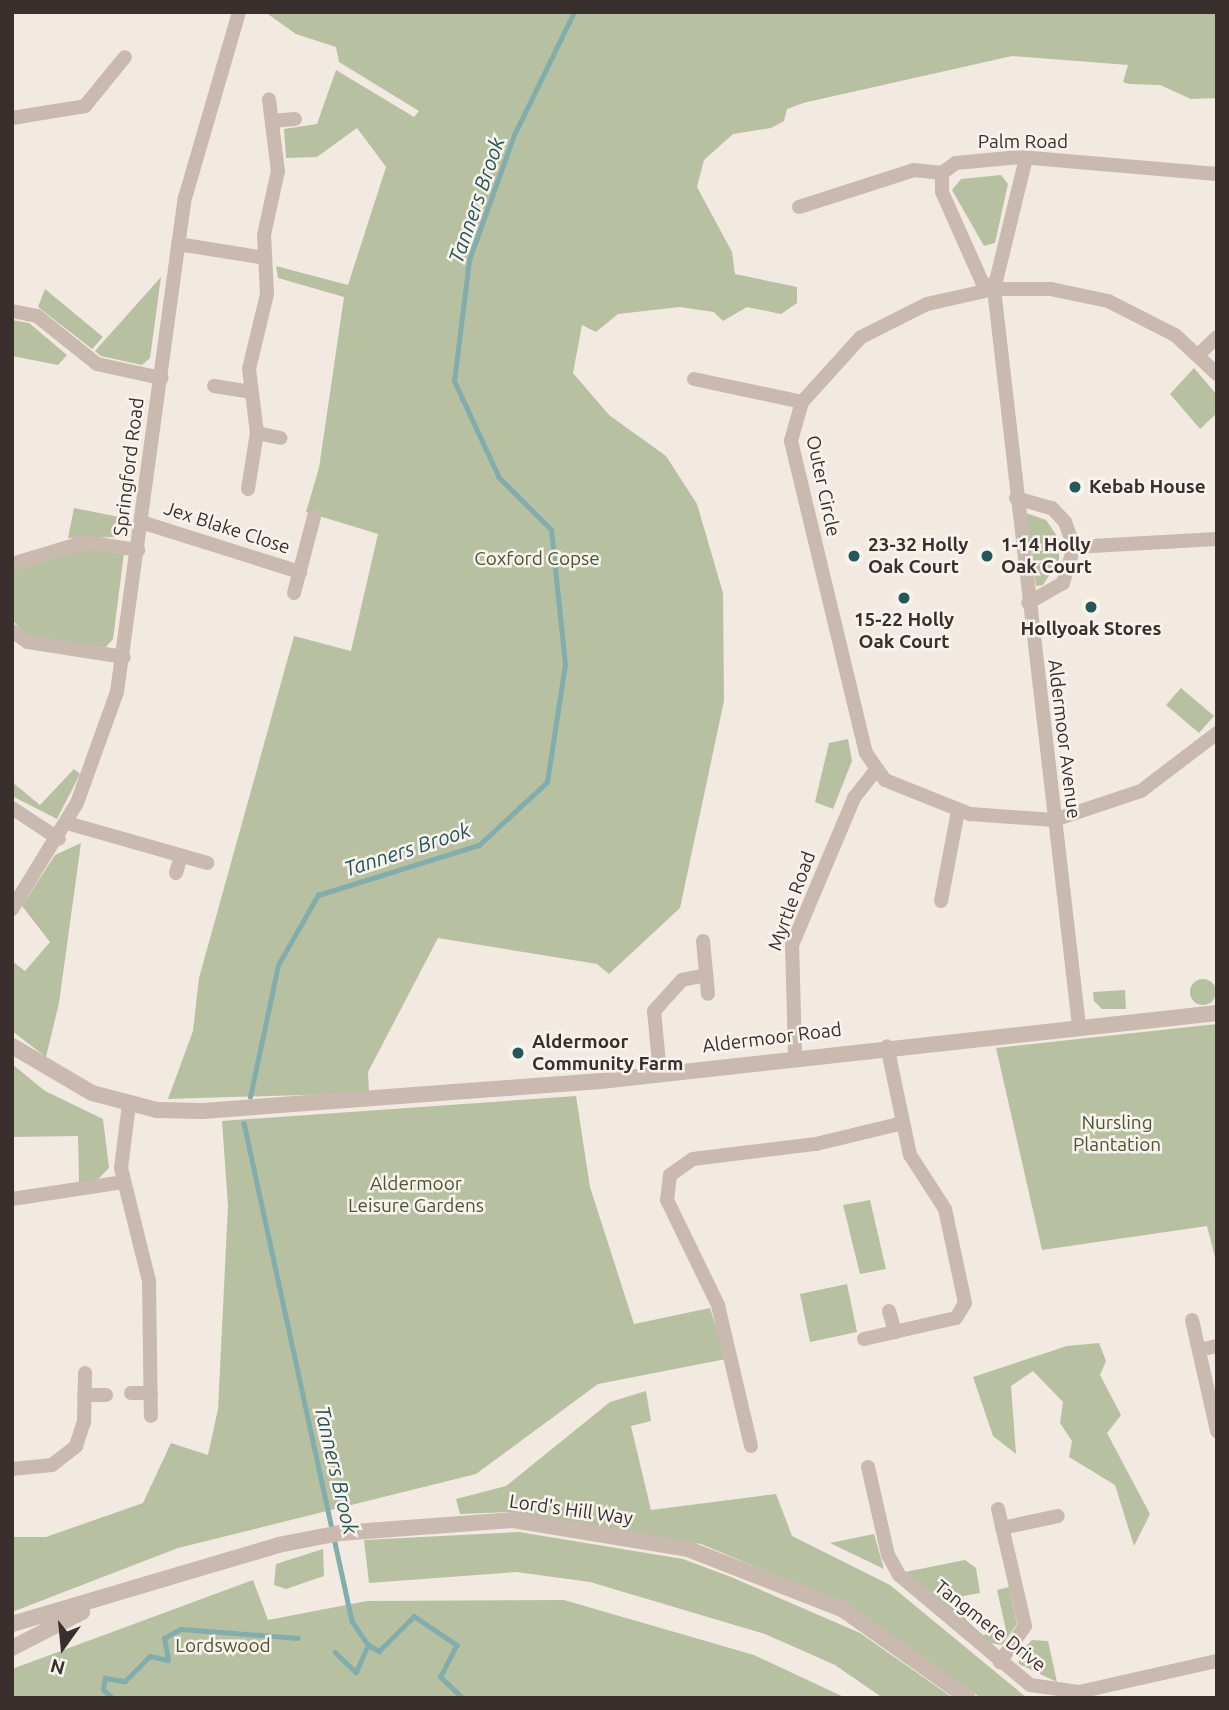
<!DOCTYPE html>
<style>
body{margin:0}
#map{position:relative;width:1229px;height:1710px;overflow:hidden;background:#f2e9e1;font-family:Ubuntu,sans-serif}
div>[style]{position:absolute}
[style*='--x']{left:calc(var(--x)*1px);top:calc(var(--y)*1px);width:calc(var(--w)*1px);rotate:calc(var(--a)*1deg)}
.green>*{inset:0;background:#b8c0a2}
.round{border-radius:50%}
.stream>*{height:4.5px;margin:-2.25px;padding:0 2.25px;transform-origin:2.25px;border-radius:2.25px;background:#82adad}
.minor>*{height:14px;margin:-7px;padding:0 7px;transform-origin:7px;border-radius:7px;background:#cab9ae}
.tertiary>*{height:16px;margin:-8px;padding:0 8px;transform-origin:8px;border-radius:8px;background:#cab9ae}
.dots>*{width:19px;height:19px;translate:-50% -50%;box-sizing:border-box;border:4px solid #f9f3ee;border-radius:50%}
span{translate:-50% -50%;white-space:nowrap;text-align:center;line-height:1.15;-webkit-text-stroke:5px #f9f3ee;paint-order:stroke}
.street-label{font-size:19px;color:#392f2c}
.poi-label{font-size:19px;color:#392f2c;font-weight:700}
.left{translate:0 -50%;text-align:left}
.park-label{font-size:19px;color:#4a5531}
.water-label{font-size:21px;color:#245758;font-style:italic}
.frame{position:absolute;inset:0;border:14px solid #392f2c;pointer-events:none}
.north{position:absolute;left:28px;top:1612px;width:70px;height:70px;-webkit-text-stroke:5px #f9f3ee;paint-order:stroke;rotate:195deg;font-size:19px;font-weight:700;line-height:28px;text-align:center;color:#392f2c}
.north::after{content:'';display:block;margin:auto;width:24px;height:32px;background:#392f2c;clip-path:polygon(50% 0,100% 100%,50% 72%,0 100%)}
</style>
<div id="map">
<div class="green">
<div style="clip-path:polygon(265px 12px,1217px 12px,1217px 98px,1191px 99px,1160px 85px,1129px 84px,1123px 82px,1128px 65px,1012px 56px,803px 103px,787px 109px,784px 121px,771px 128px,733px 134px,704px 160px,697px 187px,732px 252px,735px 274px,797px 287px,797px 303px,781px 314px,747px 307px,723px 321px,714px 312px,680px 307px,618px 314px,596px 332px,582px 325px,573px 373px,609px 415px,666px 456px,697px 504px,723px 593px,724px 701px,680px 908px,609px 974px,597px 964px,438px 938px,368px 1072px,369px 1093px,168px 1099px,193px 1031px,199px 978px,294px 636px,351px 651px,378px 534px,306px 512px,319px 468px,344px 297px,278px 278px,276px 266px,348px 285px,386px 167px,357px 128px,317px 157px,286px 158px,284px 129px,317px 124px,336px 70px,414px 117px,419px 111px,339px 62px,336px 47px,296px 34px)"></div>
<div style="clip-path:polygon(1001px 175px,1008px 184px,995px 243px,984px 246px,952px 190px,961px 179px)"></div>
<div style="clip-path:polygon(161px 277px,150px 358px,142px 365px,101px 356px,95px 351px)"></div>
<div style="clip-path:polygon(45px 289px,103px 337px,92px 349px,38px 307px)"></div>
<div style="clip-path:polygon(12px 320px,29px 323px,67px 355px,58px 365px,12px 356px)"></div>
<div style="clip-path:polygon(1194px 368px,1217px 395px,1217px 413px,1200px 429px,1170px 394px)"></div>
<div style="clip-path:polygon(74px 508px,129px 519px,127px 530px,120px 537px,68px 538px)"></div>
<div style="clip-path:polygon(1026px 513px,1046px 520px,1059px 539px,1059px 560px,1043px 585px,1036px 586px)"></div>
<div style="clip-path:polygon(85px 549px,124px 553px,113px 639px,104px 649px,29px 638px,14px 622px,12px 571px)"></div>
<div style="clip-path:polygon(1181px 688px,1214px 716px,1199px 733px,1166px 705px)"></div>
<div style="clip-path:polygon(848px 739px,852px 761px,833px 809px,815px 802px,829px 743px)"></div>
<div style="clip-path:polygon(74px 769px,80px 774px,57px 819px,12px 796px,12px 782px,40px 805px)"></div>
<div style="clip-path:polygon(81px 843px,59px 1003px,46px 1057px,12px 1031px,12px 961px,25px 971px,50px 942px,22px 906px,55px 855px)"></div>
<div class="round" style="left:1190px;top:979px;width:26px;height:26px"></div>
<div style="clip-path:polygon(1125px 990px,1126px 1009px,1102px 1009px,1094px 1001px,1093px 992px)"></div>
<div style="clip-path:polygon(1217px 1024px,1217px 1265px,1207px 1226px,1042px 1250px,996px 1048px)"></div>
<div style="clip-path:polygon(12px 1064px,45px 1091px,103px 1119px,109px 1168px,97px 1180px,79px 1185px,78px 1136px,12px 1137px)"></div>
<div style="clip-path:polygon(576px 1096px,590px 1187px,634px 1324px,710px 1308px,726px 1359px,598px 1384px,476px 1474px,178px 1548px,12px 1612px,12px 1537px,46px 1537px,143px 1503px,171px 1443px,208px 1455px,218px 1409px,228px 1206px,222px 1121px)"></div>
<div style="clip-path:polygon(870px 1200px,886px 1269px,860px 1274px,843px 1205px)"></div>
<div style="clip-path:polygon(847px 1284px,857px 1332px,810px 1342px,800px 1294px)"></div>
<div style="clip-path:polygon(1099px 1343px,1106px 1361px,1100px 1375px,1121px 1415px,1107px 1433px,1150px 1514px,1134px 1546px,1115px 1485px,1069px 1457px,1072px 1441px,1060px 1423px,1063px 1402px,1033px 1371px,1011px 1386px,1016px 1454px,993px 1436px,973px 1377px,1067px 1346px)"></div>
<div style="clip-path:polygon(646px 1391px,651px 1421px,631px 1426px,651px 1510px,776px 1494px,792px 1536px,890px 1585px,1027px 1698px,981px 1698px,847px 1605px,701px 1544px,509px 1512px,460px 1514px,456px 1499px,506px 1486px,610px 1402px)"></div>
<div style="clip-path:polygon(519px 1532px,683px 1559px,731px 1577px,860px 1633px,953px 1698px,883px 1698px,835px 1665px,765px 1634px,590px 1582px,516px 1572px,369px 1583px,364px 1540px)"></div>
<div style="clip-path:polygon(874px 1534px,884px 1569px,830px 1543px)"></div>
<div style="clip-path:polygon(323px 1549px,324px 1576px,286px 1589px,274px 1585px,276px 1564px)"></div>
<div style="clip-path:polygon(965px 1560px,976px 1568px,980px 1593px,963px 1596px,966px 1620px,983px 1635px,1006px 1630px,997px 1590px,1009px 1587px,1017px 1624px,1002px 1645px,990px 1643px,905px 1572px)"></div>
<div style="clip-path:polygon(253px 1580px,268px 1620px,367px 1601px,564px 1600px,754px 1655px,846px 1698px,12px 1698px,12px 1669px)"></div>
<div style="clip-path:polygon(1032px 1640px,1048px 1641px,1057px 1682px,1019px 1664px,1019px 1654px)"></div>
</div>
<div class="stream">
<div style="--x:250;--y:1097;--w:135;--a:-78"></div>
<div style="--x:278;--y:965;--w:81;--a:-60.3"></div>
<div style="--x:318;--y:895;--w:169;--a:-17.3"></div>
<div style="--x:479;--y:845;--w:93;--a:-42.8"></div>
<div style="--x:547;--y:782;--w:118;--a:-81.3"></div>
<div style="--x:565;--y:665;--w:136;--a:-95.9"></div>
<div style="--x:551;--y:530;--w:74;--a:-135"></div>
<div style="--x:499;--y:478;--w:107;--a:-114.9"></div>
<div style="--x:454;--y:381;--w:122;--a:-82.9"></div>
<div style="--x:469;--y:260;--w:133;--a:-70.2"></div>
<div style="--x:514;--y:135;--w:137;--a:-64"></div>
<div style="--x:244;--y:1123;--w:510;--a:77.76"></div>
<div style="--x:352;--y:1621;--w:29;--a:56"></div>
<div style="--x:368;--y:1645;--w:13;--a:29"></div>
<div style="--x:379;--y:1651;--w:49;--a:-45"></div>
<div style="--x:414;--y:1616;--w:52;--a:34"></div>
<div style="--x:457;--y:1645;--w:36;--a:117"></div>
<div style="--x:441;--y:1677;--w:30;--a:44"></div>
<div style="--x:335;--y:1652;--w:29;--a:44"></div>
<div style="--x:356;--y:1672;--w:30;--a:-66"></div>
<div style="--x:112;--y:1698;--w:12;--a:-138"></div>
<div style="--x:103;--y:1690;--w:12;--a:-81"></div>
<div style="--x:105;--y:1678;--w:20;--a:9"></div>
<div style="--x:125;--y:1681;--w:35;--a:-45"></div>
<div style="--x:150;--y:1656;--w:18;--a:13"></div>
<div style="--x:168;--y:1660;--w:22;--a:-100"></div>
<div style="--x:164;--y:1638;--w:19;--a:-28"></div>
<div style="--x:181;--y:1629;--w:117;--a:4.4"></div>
</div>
<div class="minor">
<div style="--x:12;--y:118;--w:74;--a:-9.3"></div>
<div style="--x:85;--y:106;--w:63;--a:-50.8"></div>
<div style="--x:272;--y:121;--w:23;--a:-5"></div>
<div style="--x:1026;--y:158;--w:135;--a:103.7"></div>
<div style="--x:994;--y:289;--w:742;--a:83.42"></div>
<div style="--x:942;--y:173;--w:17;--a:-36"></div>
<div style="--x:956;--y:163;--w:64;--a:-5.4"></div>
<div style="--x:1020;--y:157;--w:198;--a:4.9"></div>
<div style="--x:942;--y:173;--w:19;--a:90"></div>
<div style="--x:942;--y:192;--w:98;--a:66"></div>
<div style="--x:982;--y:282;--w:14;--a:30"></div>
<div style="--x:799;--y:207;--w:121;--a:-17.8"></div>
<div style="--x:914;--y:170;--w:28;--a:6"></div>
<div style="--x:178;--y:244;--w:88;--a:9.1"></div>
<div style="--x:12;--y:311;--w:25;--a:11"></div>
<div style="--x:37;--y:316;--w:77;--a:38.7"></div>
<div style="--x:97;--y:364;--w:66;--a:12.3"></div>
<div style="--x:1199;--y:354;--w:25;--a:-43"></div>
<div style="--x:1217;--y:374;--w:57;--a:-137.1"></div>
<div style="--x:1175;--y:335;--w:75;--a:-153.1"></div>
<div style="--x:1108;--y:301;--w:58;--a:-168.1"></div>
<div style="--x:1051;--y:289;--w:57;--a:180"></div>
<div style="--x:994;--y:289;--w:69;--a:167.4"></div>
<div style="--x:927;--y:304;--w:74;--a:153.4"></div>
<div style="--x:861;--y:337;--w:88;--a:132.2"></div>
<div style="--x:802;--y:402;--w:41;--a:105.8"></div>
<div style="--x:791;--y:441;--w:321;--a:76.5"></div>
<div style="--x:866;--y:753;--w:33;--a:55"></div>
<div style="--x:885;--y:780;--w:92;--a:21.8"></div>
<div style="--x:970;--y:814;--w:84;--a:4.1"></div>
<div style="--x:1054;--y:820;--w:92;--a:-18.4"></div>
<div style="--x:1141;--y:791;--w:96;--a:-37.3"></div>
<div style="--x:694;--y:379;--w:110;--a:12"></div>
<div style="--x:214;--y:386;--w:36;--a:9"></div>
<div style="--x:257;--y:433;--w:24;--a:12"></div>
<div style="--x:248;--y:489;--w:57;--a:-80.9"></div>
<div style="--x:257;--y:433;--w:64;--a:-97.1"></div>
<div style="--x:249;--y:369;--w:77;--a:-76.5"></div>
<div style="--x:267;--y:294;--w:59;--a:-92.9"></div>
<div style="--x:264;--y:235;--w:66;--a:-77.7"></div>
<div style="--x:278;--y:171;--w:72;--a:-97.2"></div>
<div style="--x:1016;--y:498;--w:37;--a:16"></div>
<div style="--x:1052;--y:508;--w:19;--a:47"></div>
<div style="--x:1065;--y:522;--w:27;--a:70"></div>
<div style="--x:1074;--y:547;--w:38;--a:107"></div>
<div style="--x:1063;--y:583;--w:40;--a:150.3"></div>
<div style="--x:141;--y:522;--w:167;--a:17.5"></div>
<div style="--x:1074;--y:547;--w:143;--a:-3.2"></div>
<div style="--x:12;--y:564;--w:76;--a:-16.8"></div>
<div style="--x:85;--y:542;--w:54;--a:8.6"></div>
<div style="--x:294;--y:593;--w:79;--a:-75.3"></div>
<div style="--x:12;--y:631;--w:19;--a:35"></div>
<div style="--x:28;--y:642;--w:97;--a:8.9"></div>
<div style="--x:12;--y:808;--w:56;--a:33.4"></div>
<div style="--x:67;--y:823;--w:146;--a:15.9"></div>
<div style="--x:176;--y:873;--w:18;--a:-74"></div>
<div style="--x:941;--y:901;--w:92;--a:-79.3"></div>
<div style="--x:12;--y:909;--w:124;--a:-58.5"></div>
<div style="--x:77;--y:803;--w:118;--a:-70.2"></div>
<div style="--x:117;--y:692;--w:499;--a:-82.2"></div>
<div style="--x:185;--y:198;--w:194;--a:-73.8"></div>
<div style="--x:703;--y:941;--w:53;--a:84.6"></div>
<div style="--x:795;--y:1056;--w:111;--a:-91.5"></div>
<div style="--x:792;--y:945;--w:160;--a:-67.1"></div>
<div style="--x:854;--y:798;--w:34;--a:-52"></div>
<div style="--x:660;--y:1074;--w:63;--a:-95.4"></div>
<div style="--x:654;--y:1011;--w:42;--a:-47.9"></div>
<div style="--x:682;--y:980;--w:25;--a:-12"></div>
<div style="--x:129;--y:1104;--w:64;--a:97.1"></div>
<div style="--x:121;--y:1168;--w:116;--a:76.1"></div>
<div style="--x:149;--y:1281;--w:135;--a:89.2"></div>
<div style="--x:12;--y:1199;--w:112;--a:-8.7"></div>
<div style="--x:889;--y:1311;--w:22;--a:74"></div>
<div style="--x:1192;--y:1320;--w:114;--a:77.3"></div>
<div style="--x:864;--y:1339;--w:94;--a:-12.9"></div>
<div style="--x:956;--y:1318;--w:17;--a:-59"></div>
<div style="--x:965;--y:1303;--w:96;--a:-102"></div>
<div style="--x:945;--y:1209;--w:64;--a:-122.9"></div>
<div style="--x:910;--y:1155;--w:111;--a:-101.9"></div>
<div style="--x:1199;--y:1350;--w:18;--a:-13"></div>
<div style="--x:131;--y:1393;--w:20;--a:0"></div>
<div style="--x:84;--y:1395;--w:22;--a:0"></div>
<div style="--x:751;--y:1446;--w:145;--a:-103.2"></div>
<div style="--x:718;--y:1305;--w:117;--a:-115.9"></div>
<div style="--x:667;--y:1200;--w:25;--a:-83"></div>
<div style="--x:670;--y:1175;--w:28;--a:-35"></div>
<div style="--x:693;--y:1159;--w:124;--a:-7"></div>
<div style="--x:816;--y:1144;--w:89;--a:-13.6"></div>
<div style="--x:868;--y:1467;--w:90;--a:77.2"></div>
<div style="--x:888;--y:1555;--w:23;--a:61"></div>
<div style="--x:899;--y:1575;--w:171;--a:40"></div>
<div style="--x:1030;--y:1685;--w:49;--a:8.1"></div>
<div style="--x:1079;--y:1692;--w:141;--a:-12.7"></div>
<div style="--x:12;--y:1469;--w:40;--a:-5.7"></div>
<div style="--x:52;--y:1465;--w:31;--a:-38"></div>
<div style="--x:76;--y:1446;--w:25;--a:-72"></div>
<div style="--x:84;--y:1422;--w:49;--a:-88.8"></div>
<div style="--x:998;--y:1509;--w:120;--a:77"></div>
<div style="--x:1025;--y:1626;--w:44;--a:124.8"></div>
<div style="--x:1002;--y:1528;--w:57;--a:-12.1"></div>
</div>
<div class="tertiary">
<div style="--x:12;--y:1046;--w:93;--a:30.4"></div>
<div style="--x:92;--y:1093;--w:67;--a:14.7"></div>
<div style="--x:157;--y:1110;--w:45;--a:1.3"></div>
<div style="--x:202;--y:1111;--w:400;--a:-4.3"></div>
<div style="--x:601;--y:1081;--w:620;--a:-6.3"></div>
<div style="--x:12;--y:1624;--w:277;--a:-16.5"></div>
<div style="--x:278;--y:1545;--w:63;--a:-11"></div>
<div style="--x:340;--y:1533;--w:173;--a:-4.3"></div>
<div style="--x:513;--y:1520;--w:177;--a:9.4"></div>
<div style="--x:688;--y:1549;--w:165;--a:21.3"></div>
<div style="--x:842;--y:1609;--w:154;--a:35.2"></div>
<div style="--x:12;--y:1648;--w:79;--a:-27.2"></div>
</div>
<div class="dots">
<div style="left:1075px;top:487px;background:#245758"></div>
<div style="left:854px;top:556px;background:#245758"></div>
<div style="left:987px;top:556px;background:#245758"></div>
<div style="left:904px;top:598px;background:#245758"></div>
<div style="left:1091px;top:607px;background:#245758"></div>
<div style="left:518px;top:1053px;background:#245758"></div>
</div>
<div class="street-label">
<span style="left:1023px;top:142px">Palm Road</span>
<span style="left:129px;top:467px;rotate:-83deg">Springford Road</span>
<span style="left:823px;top:486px;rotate:78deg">Outer Circle</span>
<span style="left:227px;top:528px;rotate:18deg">Jex Blake Close</span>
<span style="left:1064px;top:739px;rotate:83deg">Aldermoor Avenue</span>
<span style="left:792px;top:901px;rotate:-70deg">Myrtle Road</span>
<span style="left:772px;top:1038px;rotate:-7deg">Aldermoor Road</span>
<span style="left:571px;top:1510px;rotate:8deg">Lord's Hill Way</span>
<span style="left:990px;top:1626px;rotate:38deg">Tangmere Drive</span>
</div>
<div class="poi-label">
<span class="left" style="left:1089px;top:487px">Kebab House</span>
<span class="left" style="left:868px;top:556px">23-32 Holly<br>Oak Court</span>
<span class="left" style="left:1001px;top:556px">1-14 Holly<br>Oak Court</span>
<span style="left:904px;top:631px">15-22 Holly<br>Oak Court</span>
<span style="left:1091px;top:629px">Hollyoak Stores</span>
<span class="left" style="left:532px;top:1053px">Aldermoor<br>Community Farm</span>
</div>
<div class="park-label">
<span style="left:537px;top:559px">Coxford Copse</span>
<span style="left:1117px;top:1134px">Nursling<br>Plantation</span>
<span style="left:416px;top:1195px">Aldermoor<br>Leisure Gardens</span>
<span style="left:223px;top:1646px">Lordswood</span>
</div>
<div class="water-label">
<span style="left:476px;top:200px;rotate:-71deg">Tanners Brook</span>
<span style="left:407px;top:849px;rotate:-18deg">Tanners Brook</span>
<span style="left:337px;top:1470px;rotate:77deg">Tanners Brook</span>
</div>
<div class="frame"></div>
<div class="north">N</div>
</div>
